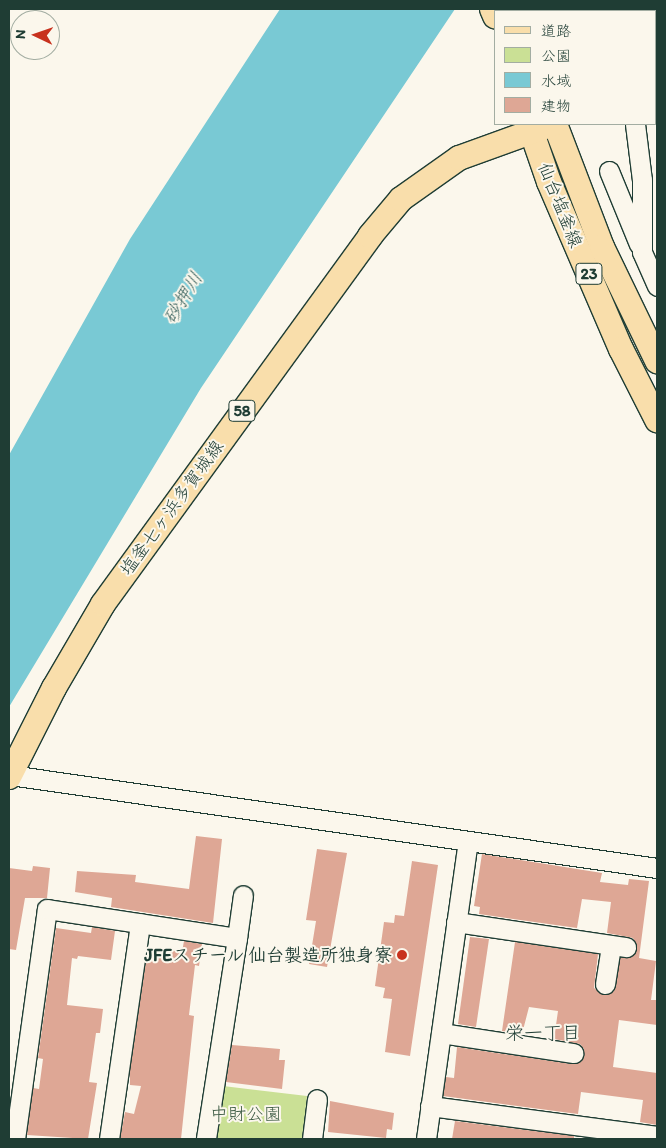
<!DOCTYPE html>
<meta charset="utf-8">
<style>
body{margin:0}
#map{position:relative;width:666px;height:1148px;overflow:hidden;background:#fbf7ec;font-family:Itim,"Klee One",sans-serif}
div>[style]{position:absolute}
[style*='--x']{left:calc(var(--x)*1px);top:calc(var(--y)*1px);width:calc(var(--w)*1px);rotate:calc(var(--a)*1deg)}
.green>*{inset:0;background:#cae095}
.water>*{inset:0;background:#79c9d4}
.building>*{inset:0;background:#dea795}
.roads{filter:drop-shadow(1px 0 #1f3d34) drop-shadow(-1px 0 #1f3d34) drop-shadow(0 1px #1f3d34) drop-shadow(0 -1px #1f3d34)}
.minor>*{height:19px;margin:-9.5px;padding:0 9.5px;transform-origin:9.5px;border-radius:9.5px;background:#fbf7ec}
.major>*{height:24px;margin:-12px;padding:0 12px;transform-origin:12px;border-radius:12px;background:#f9deab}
.dots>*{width:14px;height:14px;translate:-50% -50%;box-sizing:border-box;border:2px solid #fbf7ec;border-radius:50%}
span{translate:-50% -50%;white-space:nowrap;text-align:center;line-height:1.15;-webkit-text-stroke:4px #fbf7ec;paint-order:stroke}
.shield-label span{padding:1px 4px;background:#fbf7ec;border:1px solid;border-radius:4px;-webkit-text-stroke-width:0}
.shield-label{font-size:16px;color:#1f3d34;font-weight:700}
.street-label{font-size:18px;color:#1f3d34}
.poi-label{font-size:18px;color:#1f3d34;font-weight:700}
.right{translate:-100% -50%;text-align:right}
.park-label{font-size:18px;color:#415e47}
.water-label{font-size:19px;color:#36605c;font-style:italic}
.neighbourhood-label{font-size:19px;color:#1f3d34}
.frame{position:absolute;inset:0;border:10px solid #1f3d34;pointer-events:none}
.legend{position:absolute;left:494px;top:10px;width:162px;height:115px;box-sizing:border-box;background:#fbf7ec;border:1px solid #a3ada2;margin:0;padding:6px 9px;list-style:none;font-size:15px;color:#1f3d34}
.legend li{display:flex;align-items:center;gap:10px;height:25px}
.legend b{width:25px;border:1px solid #a3ada2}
.north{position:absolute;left:10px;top:10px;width:50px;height:50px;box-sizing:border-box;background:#fbf7ec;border:1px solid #a3ada2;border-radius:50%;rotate:273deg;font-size:14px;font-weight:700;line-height:20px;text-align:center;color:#1f3d34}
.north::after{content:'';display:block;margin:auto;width:18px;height:22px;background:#c8321e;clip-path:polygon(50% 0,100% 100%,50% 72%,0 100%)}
</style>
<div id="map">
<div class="green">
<div style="clip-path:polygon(223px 1086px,307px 1096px,302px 1139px,216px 1139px)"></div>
</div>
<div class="water">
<div style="clip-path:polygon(280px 9px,455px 9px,201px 388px,9px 707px,9px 455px,130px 239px)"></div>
</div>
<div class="building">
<div style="clip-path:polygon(196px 836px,222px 839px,213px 923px,111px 907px,112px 898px,75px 892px,77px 871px,136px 875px,135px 882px,189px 889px)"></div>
<div style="clip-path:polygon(317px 849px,347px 853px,327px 967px,309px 964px,316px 921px,306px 920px)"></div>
<div style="clip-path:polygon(482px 854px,602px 873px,600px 882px,628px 885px,629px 879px,649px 881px,639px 958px,656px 961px,651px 1000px,657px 1000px,657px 1025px,619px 1020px,613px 1067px,657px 1073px,657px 1125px,640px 1122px,643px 1100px,581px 1092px,578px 1114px,443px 1096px,446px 1077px,454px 1078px,457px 1047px,571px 1064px,582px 1060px,584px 1049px,580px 1044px,554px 1039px,558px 1011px,529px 1007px,522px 1034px,502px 1031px,515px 942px,598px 954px,594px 988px,604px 995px,614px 991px,620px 958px,631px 957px,637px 949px,633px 938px,607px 933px,611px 902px,582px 899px,577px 928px,479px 914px,480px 907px,474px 906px)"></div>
<div style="clip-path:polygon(412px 861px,438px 865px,410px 1056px,385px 1052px,392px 999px,383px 998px,385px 988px,375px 986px,384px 922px,394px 923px,395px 915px,404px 916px)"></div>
<div style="clip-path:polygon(33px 866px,50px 868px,47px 898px,25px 898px,16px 950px,9px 949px,9px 868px,32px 871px)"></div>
<div style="clip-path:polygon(92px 927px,115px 931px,111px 960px,78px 956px,77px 959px,72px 958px,67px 1005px,103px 1009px,100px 1033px,96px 1033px,89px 1082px,97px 1083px,88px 1139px,27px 1135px,33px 1088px,39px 1089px,43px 1059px,38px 1058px,56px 928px,91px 933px)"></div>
<div style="clip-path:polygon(470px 937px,489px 939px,476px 1027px,458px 1024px)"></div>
<div style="clip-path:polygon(184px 941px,202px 944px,199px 966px,195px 965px,189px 1015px,194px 1016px,181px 1139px,120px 1139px,125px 1112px,134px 1114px,141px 1086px,130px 1085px,130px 1070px,148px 947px,182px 952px)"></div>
<div style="clip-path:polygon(232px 1045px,280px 1049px,279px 1060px,285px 1060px,282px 1089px,226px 1082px)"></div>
<div style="clip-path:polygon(330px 1101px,394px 1113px,392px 1130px,387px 1129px,386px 1138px,328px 1132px)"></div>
<div style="clip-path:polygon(455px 1121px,574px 1136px,574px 1139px,452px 1139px)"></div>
</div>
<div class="roads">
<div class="minor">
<div style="--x:621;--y:9;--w:2;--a:63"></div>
<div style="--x:635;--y:124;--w:56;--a:82.9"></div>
<div style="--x:642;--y:180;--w:72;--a:90"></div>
<div style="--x:642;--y:252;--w:37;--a:66"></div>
<div style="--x:609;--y:171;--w:79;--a:67.7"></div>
<div style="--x:10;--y:775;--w:654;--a:8.18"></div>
<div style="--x:456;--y:922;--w:172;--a:8.4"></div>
<div style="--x:237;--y:938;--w:43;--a:-82.1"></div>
<div style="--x:605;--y:984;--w:39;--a:-81"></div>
<div style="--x:441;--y:1033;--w:134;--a:8.6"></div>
<div style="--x:430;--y:1106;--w:229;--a:7.5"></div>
<div style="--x:15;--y:1139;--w:232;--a:-82.1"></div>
<div style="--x:47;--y:909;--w:192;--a:8.7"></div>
<div style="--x:237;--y:938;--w:203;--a:98.8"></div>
<div style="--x:109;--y:1139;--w:218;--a:-81.8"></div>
<div style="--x:312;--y:1139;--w:40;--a:-82.9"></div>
<div style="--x:426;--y:1139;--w:300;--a:-82"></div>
</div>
<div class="major">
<div style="--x:492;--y:9;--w:8;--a:67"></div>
<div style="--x:517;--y:9;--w:2;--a:63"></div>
<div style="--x:529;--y:124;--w:61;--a:71"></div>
<div style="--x:549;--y:182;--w:182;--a:66.7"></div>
<div style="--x:621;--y:349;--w:80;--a:63.1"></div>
<div style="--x:555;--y:124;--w:132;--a:69.1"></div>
<div style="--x:602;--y:247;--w:127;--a:64.2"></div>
<div style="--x:9;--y:777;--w:100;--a:-63.2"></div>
<div style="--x:54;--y:688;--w:97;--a:-59.7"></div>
<div style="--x:103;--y:604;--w:455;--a:-54"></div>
<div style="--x:370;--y:236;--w:48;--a:-50"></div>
<div style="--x:401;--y:199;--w:71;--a:-35.3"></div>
<div style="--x:459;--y:158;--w:100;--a:-19.9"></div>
</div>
</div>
<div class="dots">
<div style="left:402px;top:955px;background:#c8321e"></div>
</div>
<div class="shield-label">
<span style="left:589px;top:274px">23</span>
<span style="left:242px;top:411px">58</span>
</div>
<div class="street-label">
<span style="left:560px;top:205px;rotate:68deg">仙台塩釜線</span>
<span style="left:172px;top:508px;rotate:-54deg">塩釜七ヶ浜多賀城線</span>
</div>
<div class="poi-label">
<span class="right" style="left:392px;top:955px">JFEスチール 仙台製造所独身寮</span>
</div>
<div class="park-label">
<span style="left:246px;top:1114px">中財公園</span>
</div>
<div class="water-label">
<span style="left:183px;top:298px;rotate:-59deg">砂押川</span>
</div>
<div class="neighbourhood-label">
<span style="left:543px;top:1033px">栄一丁目</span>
</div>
<div class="frame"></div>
<ul class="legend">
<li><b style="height:6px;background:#f9deab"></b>道路</li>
<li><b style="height:14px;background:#cae095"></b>公園</li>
<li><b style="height:14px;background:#79c9d4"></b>水域</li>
<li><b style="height:14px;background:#dea795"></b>建物</li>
</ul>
<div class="north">N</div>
</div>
